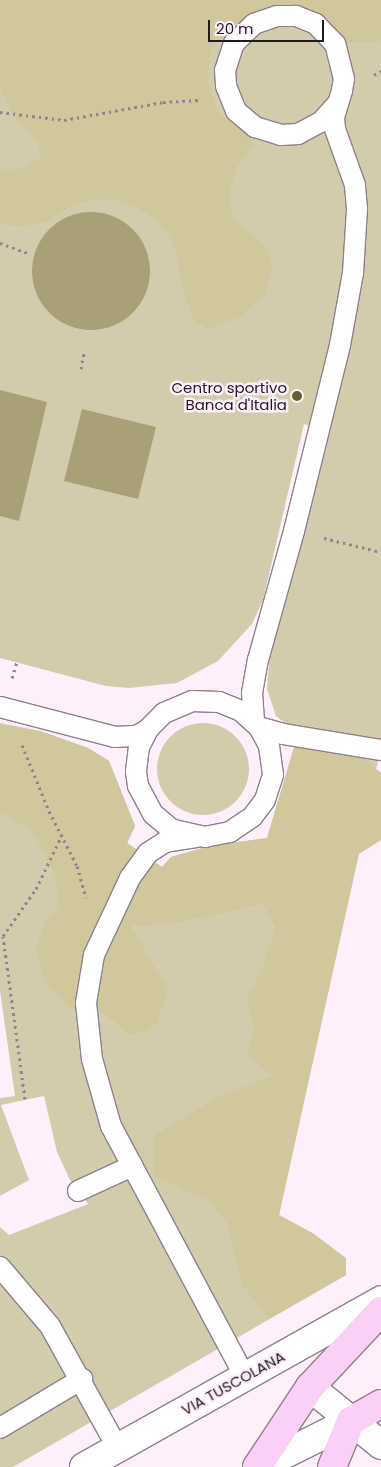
<!DOCTYPE html>
<style>
body{margin:0}
#map{position:relative;width:381px;height:1467px;overflow:hidden;background:#feeffb;font-family:Poppins,sans-serif}
div>[style]{position:absolute}
[style*='--x']{left:calc(var(--x)*1px);top:calc(var(--y)*1px);width:calc(var(--w)*1px);rotate:calc(var(--a)*1deg)}
.green>*{inset:0;background:#d2ccad}
.round{border-radius:50%}
.forest>*{inset:0;background:#d0c79d}
.water>*{inset:0;background:#a9a078}
.path>*{height:3px;margin-top:-1.5px;transform-origin:0;background:repeating-linear-gradient(90deg,#8e848d 0 2.5px,transparent 0 6.5px)}
.roads{filter:drop-shadow(1px 0 #8e818c) drop-shadow(-1px 0 #8e818c) drop-shadow(0 1px #8e818c) drop-shadow(0 -1px #8e818c)}
.service>*{height:20px;margin:-10px;padding:0 10px;transform-origin:10px;border-radius:10px;background:#fff}
.minor>*{height:28px;margin:-14px;padding:0 14px;transform-origin:14px;border-radius:14px;background:#fff}
.secondary>*{height:28px;margin:-14px;padding:0 14px;transform-origin:14px;border-radius:14px;background:#fff}
.primary>*{height:28px;margin:-14px;padding:0 14px;transform-origin:14px;border-radius:14px;background:#fbd0f6}
.dots>*{width:14px;height:14px;translate:-50% -50%;box-sizing:border-box;border:2px solid #feeffb;border-radius:50%}
span{translate:-50% -50%;white-space:nowrap;text-align:center;line-height:1.15;-webkit-text-stroke:5px #feeffb;paint-order:stroke}
.poi-label{font-size:15px;color:#201b20}
.right{translate:-100% -50%;text-align:right}
.street-label{font-size:15px;color:#201b20}
.scale{position:absolute;left:208px;top:20px;width:116px;height:22px;box-sizing:border-box;border:2px solid #201b20;border-top:0;padding-left:6px;font-size:15px;line-height:18px;white-space:nowrap;color:#201b20;-webkit-text-stroke:4px #feeffb;paint-order:stroke}
</style>
<div id="map">
<div class="green">
<div style="clip-path:polygon(0 0,381px 0,381px 747px,279px 1215px,314px 1234px,346px 1275px,13px 1467px,0 1467px,0 1227px,9px 1235px,88px 1204px,70px 1180px,57px 1152px,44px 1096px,1px 1105px,29px 1180px,0 1196px,0 1098px,15px 1096px,0 991px,0 723px,40px 731px,88px 748px,109px 761px,135px 826px,127px 843px,162px 867px,171px 857px,210px 846px,267px 838px,298px 733px,276px 716px,267px 689px,269px 661px,326px 431px,304px 424px,263px 600px,252px 624px,218px 661px,177px 683px,129px 688px,106px 686px,0 658px)"></div>
<div class="round" style="left:157px;top:723px;width:92px;height:92px"></div>
</div>
<div class="forest">
<div style="clip-path:polygon(0 0,381px 0,381px 41px,335px 44px,316px 24px,254px 24px,228px 26px,213px 40px,207px 77px,217px 111px,249px 135px,252px 146px,236px 169px,228px 200px,235px 220px,265px 246px,272px 264px,266px 294px,240px 317px,208px 329px,195px 322px,181px 285px,178px 258px,170px 238px,158px 222px,135px 206px,114px 200px,91px 200px,71px 206px,50px 220px,19px 227px,0 223px,0 169px,22px 169px,40px 158px,38px 143px,13px 115px,0 88px)"></div>
<div style="clip-path:polygon(0 725px,40px 731px,88px 748px,109px 761px,135px 826px,127px 843px,162px 867px,171px 857px,210px 846px,267px 838px,299px 733px,364px 759px,381px 773px,381px 840px,359px 854px,279px 1215px,314px 1234px,346px 1258px,346px 1275px,269px 1319px,242px 1284px,227px 1223px,210px 1202px,154px 1176px,155px 1135px,214px 1099px,271px 1076px,248px 1055px,254px 1028px,246px 999px,261px 971px,276px 928px,263px 904px,176px 923px,140px 926px,129px 923px,169px 991px,156px 1023px,146px 1031px,129px 1035px,104px 1013px,72px 1009px,44px 981px,36px 948px,46px 920px,60px 908px,55px 874px,31px 829px,0 813px)"></div>
</div>
<div class="water">
<div class="round" style="left:32px;top:212px;width:118px;height:118px"></div>
<div style="clip-path:polygon(0 390px,47px 402px,19px 521px,0 516px)"></div>
<div style="clip-path:polygon(82px 409px,156px 427px,138px 499px,64px 481px)"></div>
</div>
<div class="path">
<div style="--x:374;--y:75;--w:8;--a:-30"></div>
<div style="--x:0;--y:112;--w:64;--a:7.1"></div>
<div style="--x:64;--y:120;--w:101;--a:-10.3"></div>
<div style="--x:163;--y:102;--w:36;--a:-3"></div>
<div style="--x:0;--y:243;--w:32;--a:20"></div>
<div style="--x:81;--y:369;--w:16;--a:-79"></div>
<div style="--x:324;--y:538;--w:59;--a:13.8"></div>
<div style="--x:12;--y:678;--w:17;--a:-73"></div>
<div style="--x:22;--y:745;--w:71;--a:67.8"></div>
<div style="--x:49;--y:811;--w:62;--a:63"></div>
<div style="--x:77;--y:866;--w:33;--a:74"></div>
<div style="--x:25;--y:1099;--w:164;--a:-97.7"></div>
<div style="--x:3;--y:936;--w:57;--a:-54.9"></div>
<div style="--x:36;--y:889;--w:60;--a:-64.3"></div>
</div>
<div class="roads">
<div class="service">
<div style="--x:0;--y:707;--w:119;--a:14.6"></div>
<div style="--x:115;--y:737;--w:22;--a:-3"></div>
<div style="--x:137;--y:736;--w:13;--a:-32"></div>
<div style="--x:254;--y:721;--w:28;--a:-94"></div>
<div style="--x:252;--y:693;--w:34;--a:-80"></div>
<div style="--x:258;--y:660;--w:134;--a:-74.4"></div>
<div style="--x:294;--y:531;--w:192;--a:-76.1"></div>
<div style="--x:340;--y:345;--w:73;--a:-79.8"></div>
<div style="--x:353;--y:273;--w:64;--a:-86.4"></div>
<div style="--x:357;--y:209;--w:24;--a:-95"></div>
<div style="--x:355;--y:185;--w:59;--a:-109.7"></div>
<div style="--x:335;--y:129;--w:12;--a:-95"></div>
<div style="--x:334;--y:117;--w:28;--a:-73"></div>
<div style="--x:342;--y:90;--w:11;--a:-80"></div>
<div style="--x:344;--y:79;--w:36;--a:-104"></div>
<div style="--x:335;--y:44;--w:28;--a:-134"></div>
<div style="--x:316;--y:24;--w:22;--a:-158"></div>
<div style="--x:296;--y:16;--w:19;--a:180"></div>
<div style="--x:277;--y:16;--w:24;--a:161"></div>
<div style="--x:254;--y:24;--w:28;--a:136"></div>
<div style="--x:234;--y:43;--w:28;--a:108"></div>
<div style="--x:225;--y:70;--w:16;--a:86"></div>
<div style="--x:226;--y:86;--w:27;--a:68"></div>
<div style="--x:236;--y:111;--w:25;--a:40"></div>
<div style="--x:255;--y:127;--w:27;--a:17"></div>
<div style="--x:281;--y:135;--w:17;--a:-3"></div>
<div style="--x:298;--y:134;--w:26;--a:-28"></div>
<div style="--x:321;--y:122;--w:24;--a:-48"></div>
<div style="--x:259;--y:727;--w:21;--a:62"></div>
<div style="--x:269;--y:746;--w:29;--a:82"></div>
<div style="--x:273;--y:775;--w:26;--a:108"></div>
<div style="--x:265;--y:800;--w:21;--a:127"></div>
<div style="--x:252;--y:817;--w:27;--a:146"></div>
<div style="--x:230;--y:832;--w:25;--a:169"></div>
<div style="--x:205;--y:837;--w:35;--a:-167"></div>
<div style="--x:171;--y:829;--w:23;--a:-140"></div>
<div style="--x:153;--y:814;--w:32;--a:-118"></div>
<div style="--x:138;--y:786;--w:15;--a:-98"></div>
<div style="--x:136;--y:771;--w:24;--a:-83"></div>
<div style="--x:139;--y:747;--w:20;--a:-63"></div>
<div style="--x:148;--y:729;--w:23;--a:-45"></div>
<div style="--x:164;--y:713;--w:30;--a:-23"></div>
<div style="--x:192;--y:701;--w:27;--a:2"></div>
<div style="--x:219;--y:702;--w:24;--a:22"></div>
<div style="--x:241;--y:711;--w:24;--a:42"></div>
<div style="--x:259;--y:727;--w:25;--a:16"></div>
<div style="--x:283;--y:734;--w:99;--a:9.3"></div>
<div style="--x:196;--y:837;--w:31;--a:171"></div>
<div style="--x:165;--y:842;--w:20;--a:147"></div>
<div style="--x:148;--y:853;--w:31;--a:126"></div>
<div style="--x:130;--y:878;--w:85;--a:115.1"></div>
<div style="--x:94;--y:955;--w:49;--a:99.5"></div>
<div style="--x:86;--y:1003;--w:56;--a:83.9"></div>
<div style="--x:92;--y:1059;--w:70;--a:74.2"></div>
<div style="--x:111;--y:1126;--w:285;--a:61.9"></div>
<div style="--x:78;--y:1191;--w:60;--a:-24.8"></div>
<div style="--x:0;--y:1267;--w:77;--a:49.7"></div>
<div style="--x:50;--y:1326;--w:138;--a:61"></div>
<div style="--x:0;--y:1428;--w:96;--a:-30.9"></div>
</div>
<div class="minor">
<div style="--x:310;--y:1387;--w:92;--a:39.2"></div>
</div>
<div class="secondary">
<div style="--x:84;--y:1467;--w:341;--a:-29.3"></div>
<div style="--x:259;--y:1467;--w:103;--a:-26.6"></div>
</div>
<div class="primary">
<div style="--x:257;--y:1467;--w:96;--a:-56.5"></div>
<div style="--x:310;--y:1387;--w:104;--a:-46.9"></div>
<div style="--x:332;--y:1467;--w:50;--a:-67.6"></div>
<div style="--x:351;--y:1421;--w:34;--a:-30"></div>
</div>
</div>
<div class="dots">
<div style="left:297px;top:396px;background:#695e2b"></div>
</div>
<div class="poi-label">
<span class="right" style="left:287px;top:396px">Centro sportivo<br>Banca d'Italia</span>
</div>
<div class="street-label">
<span style="left:233px;top:1383px;rotate:-29deg">VIA TUSCOLANA</span>
</div>
<div class="scale">20 m</div>
</div>
